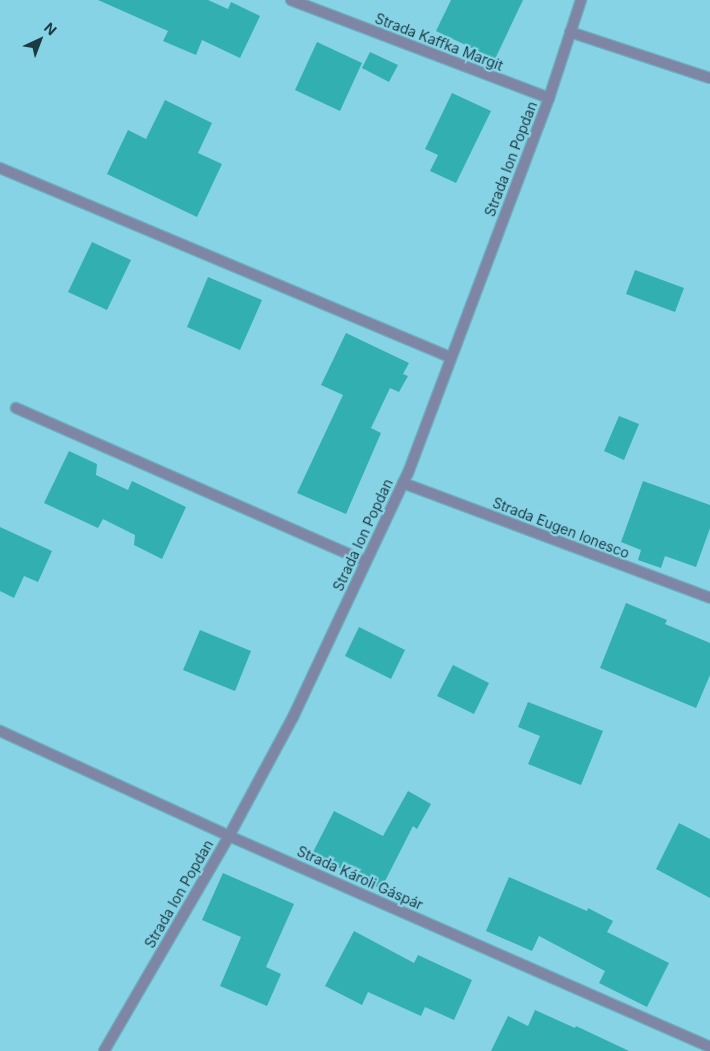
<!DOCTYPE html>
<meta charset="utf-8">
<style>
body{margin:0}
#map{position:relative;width:710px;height:1051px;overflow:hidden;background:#87d3e6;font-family:Inter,sans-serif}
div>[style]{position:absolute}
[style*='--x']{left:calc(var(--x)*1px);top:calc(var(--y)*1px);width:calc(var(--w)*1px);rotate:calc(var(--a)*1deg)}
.building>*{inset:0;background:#32afb0}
.roads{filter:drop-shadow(1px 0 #6dafbf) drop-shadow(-1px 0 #6dafbf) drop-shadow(0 1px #6dafbf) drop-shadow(0 -1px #6dafbf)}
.minor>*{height:10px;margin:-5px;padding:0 5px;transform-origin:5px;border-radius:5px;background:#7f85a4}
span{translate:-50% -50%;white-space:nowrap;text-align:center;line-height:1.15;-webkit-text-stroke:4.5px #87d3e6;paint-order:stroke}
.street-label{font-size:14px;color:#1b3b42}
.north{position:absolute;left:15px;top:15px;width:50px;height:50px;-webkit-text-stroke:4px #87d3e6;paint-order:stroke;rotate:43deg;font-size:14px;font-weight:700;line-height:20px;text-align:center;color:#1b3b42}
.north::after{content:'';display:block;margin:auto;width:18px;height:22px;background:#1b3b42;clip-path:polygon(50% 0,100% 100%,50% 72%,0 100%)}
</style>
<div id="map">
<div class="building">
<div style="clip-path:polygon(98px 0,208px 0,228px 9px,231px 2px,260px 16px,240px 58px,202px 40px,196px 55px,163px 41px,168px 31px)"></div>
<div style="clip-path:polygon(451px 0,523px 0,495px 59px,436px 31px)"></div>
<div style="clip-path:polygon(317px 42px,362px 63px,340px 111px,295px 90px)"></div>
<div style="clip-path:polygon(370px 52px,398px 65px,389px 82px,362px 68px)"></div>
<div style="clip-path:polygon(452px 93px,491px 111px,456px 183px,430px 171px,438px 155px,425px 149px)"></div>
<div style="clip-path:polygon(165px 100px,212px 123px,198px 153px,222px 164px,197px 217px,107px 174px,128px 130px,146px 139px)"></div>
<div style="clip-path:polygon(92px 242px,131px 260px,107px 310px,68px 292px)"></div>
<div style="clip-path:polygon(635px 270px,684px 288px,675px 312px,626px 294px)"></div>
<div style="clip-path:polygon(208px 277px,262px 300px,240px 350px,187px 327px)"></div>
<div style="clip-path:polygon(346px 333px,409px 363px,403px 374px,408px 376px,399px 392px,390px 388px,371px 428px,381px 433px,346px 514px,297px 493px,343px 395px,321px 385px)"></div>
<div style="clip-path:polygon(619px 416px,639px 424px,624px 460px,604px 451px)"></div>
<div style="clip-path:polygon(69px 451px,97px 464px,96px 475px,128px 490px,132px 481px,186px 507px,162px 559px,134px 545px,135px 535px,103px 519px,98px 528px,44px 503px)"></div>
<div style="clip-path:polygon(643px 481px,710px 505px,710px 528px,696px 567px,665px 556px,661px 568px,638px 560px,641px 550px,621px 542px)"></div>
<div style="clip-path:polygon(0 527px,52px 551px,38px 582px,24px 576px,14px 598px,0 591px)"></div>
<div style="clip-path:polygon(626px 603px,667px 620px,665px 624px,710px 643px,710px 675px,696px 708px,600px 668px)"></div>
<div style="clip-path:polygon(359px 627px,405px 650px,391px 679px,345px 656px)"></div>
<div style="clip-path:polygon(200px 630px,251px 651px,235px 691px,183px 670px)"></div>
<div style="clip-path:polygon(453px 665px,489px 683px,474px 714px,437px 696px)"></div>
<div style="clip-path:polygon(528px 702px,603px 731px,581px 785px,528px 764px,540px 736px,518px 727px)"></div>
<div style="clip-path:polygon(408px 791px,431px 804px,417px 829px,413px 826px,381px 889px,312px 854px,334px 811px,383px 836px)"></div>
<div style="clip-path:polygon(679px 823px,710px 839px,710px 898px,656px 869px)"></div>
<div style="clip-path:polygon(223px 873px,294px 904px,266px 967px,281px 974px,267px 1006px,220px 986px,241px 937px,202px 920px)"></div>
<div style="clip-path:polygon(509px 877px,587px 911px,588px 908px,613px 921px,607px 932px,669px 963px,647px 1007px,599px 983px,605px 971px,539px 936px,532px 951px,486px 931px)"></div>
<div style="clip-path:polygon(354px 931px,414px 963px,418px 955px,472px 980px,454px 1020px,425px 1007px,421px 1016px,368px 992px,362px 1005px,325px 986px)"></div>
<div style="clip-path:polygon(535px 1010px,575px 1028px,576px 1026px,629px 1051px,491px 1051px,508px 1016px,528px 1026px)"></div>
</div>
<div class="roads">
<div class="minor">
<div style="--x:291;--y:0;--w:276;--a:20.8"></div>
<div style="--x:570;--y:32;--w:147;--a:18.2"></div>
<div style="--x:0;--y:168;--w:489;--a:22.8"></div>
<div style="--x:16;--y:408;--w:382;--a:23.7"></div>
<div style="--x:403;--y:483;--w:328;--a:20.5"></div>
<div style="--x:0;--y:731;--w:252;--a:24.6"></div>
<div style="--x:229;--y:836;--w:525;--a:23.69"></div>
<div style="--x:104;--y:1051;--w:249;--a:-59.8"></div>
<div style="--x:229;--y:836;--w:135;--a:-61.7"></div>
<div style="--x:293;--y:717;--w:270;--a:-64.8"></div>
<div style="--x:408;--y:473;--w:401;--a:-69.4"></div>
<div style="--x:549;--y:98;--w:103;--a:-71.9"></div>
</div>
</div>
<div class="street-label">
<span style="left:439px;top:42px;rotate:21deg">Strada Kaffka Margit</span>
<span style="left:511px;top:159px;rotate:-69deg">Strada Ion Popdan</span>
<span style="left:561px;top:528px;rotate:21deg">Strada Eugen Ionesco</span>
<span style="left:363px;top:535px;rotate:-65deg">Strada Ion Popdan</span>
<span style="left:360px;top:878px;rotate:24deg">Strada Károli Gáspár</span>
<span style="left:179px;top:894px;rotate:-60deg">Strada Ion Popdan</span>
</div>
<div class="north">N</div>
</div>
